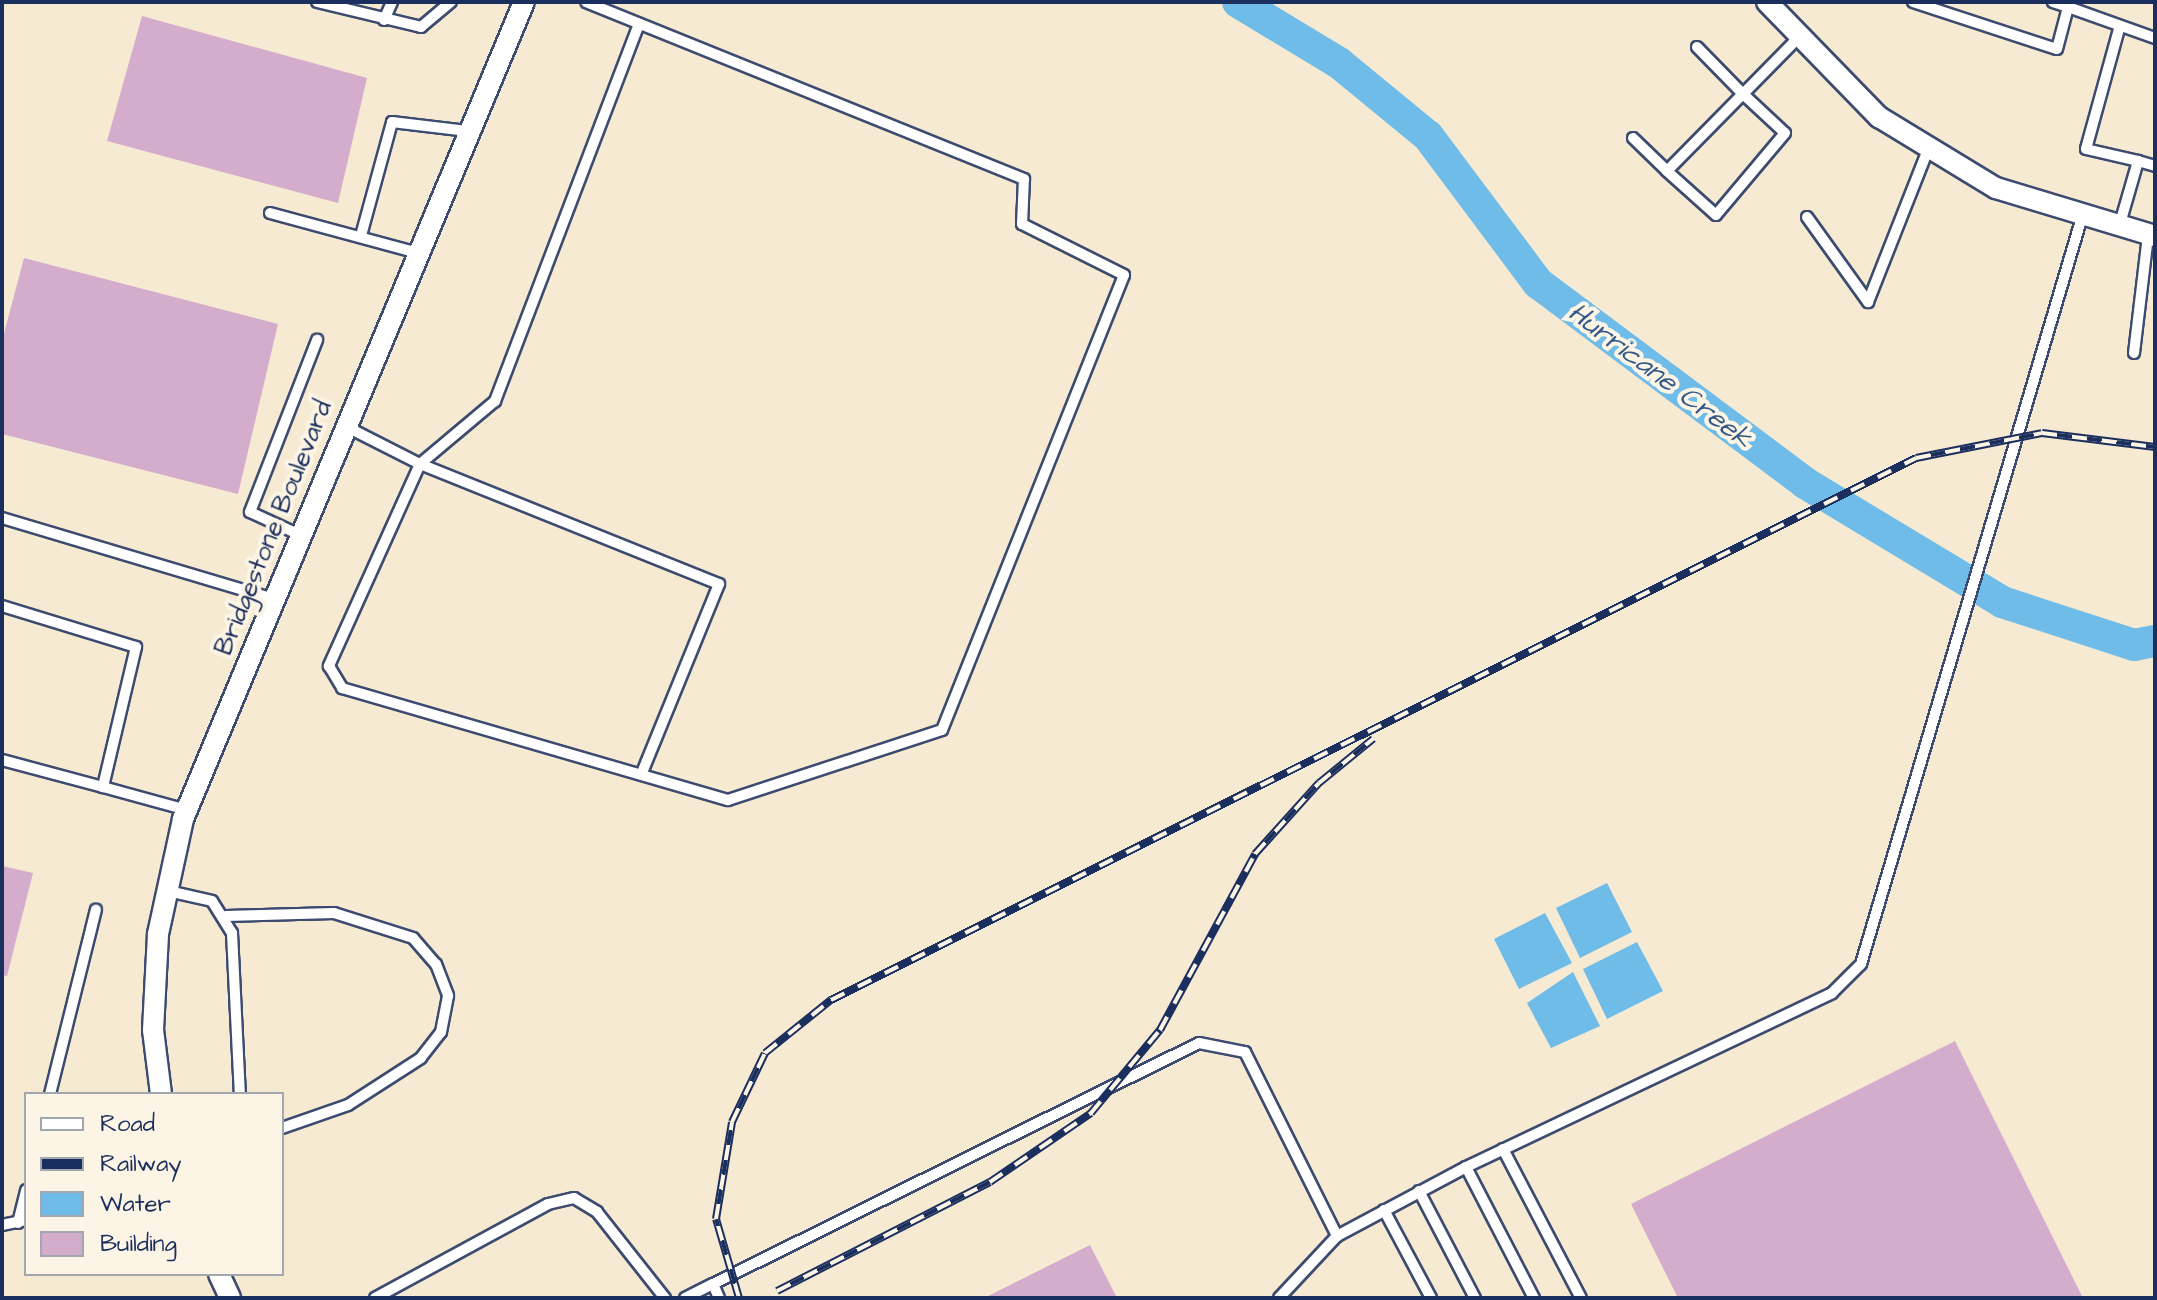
<!DOCTYPE html>
<style>
body{margin:0}
#map{position:relative;width:2157px;height:1300px;overflow:hidden;background:#f7ead2;font-family:"Architects Daughter",sans-serif}
div>[style]{position:absolute}
[style*='--x']{left:calc(var(--x)*1px);top:calc(var(--y)*1px);width:calc(var(--w)*1px);rotate:calc(var(--a)*1deg)}
.water>*{inset:0;background:#6fbce9}
.river>*{height:32px;margin:-16px;padding:0 16px;transform-origin:16px;border-radius:16px;background:#6fbce9}
.building>*{inset:0;background:#d4adcc}
.roads{filter:drop-shadow(2px 0 #3c4b6f) drop-shadow(-2px 0 #3c4b6f) drop-shadow(0 2px #3c4b6f) drop-shadow(0 -2px #3c4b6f)}
.lane>*{height:10px;margin:-5px;padding:0 5px;transform-origin:5px;border-radius:5px;background:#fff}
.street>*{height:20px;margin:-10px;padding:0 10px;transform-origin:10px;border-radius:10px;background:#fff}
.rail>*{height:8px;margin-top:-4px;transform-origin:0;background:repeating-linear-gradient(90deg,#fcf5e5 0 15px,#1b2f5e 0 30px);box-sizing:border-box;border-block:2px solid #1b2f5e}
span{translate:-50% -50%;white-space:nowrap;text-align:center;line-height:1.15;-webkit-text-stroke:8px #fcf5e5;paint-order:stroke}
.street-label{font-size:26px;color:#1b2f5e}
.water-label{font-size:28px;color:#345988;font-style:italic}
.frame{position:absolute;inset:0;border:4px solid #1b2f5e;pointer-events:none}
.legend{position:absolute;left:24px;top:1092px;width:260px;height:184px;box-sizing:border-box;background:#fcf5e5;border:2px solid #a2a6af;margin:0;padding:10px 14px;list-style:none;font-size:24px;color:#1b2f5e}
.legend li{display:flex;align-items:center;gap:16px;height:40px}
.legend b{width:40px;border:2px solid #a2a6af}
</style>
<div id="map">
<div class="water">
<div style="clip-path:polygon(1607px 883px,1632px 932px,1580px 958px,1556px 908px)"></div>
<div style="clip-path:polygon(1545px 913px,1572px 963px,1519px 989px,1494px 939px)"></div>
<div style="clip-path:polygon(1637px 942px,1663px 991px,1607px 1019px,1583px 969px)"></div>
<div style="clip-path:polygon(1573px 972px,1600px 1026px,1551px 1048px,1527px 1003px)"></div>
</div>
<div class="river">
<div style="--x:1238;--y:2;--w:118;--a:31.1"></div>
<div style="--x:1339;--y:63;--w:115;--a:39.4"></div>
<div style="--x:1428;--y:136;--w:184;--a:53.2"></div>
<div style="--x:1538;--y:283;--w:334;--a:36.8"></div>
<div style="--x:1805;--y:483;--w:230;--a:31.1"></div>
<div style="--x:2002;--y:602;--w:139;--a:18"></div>
<div style="--x:2134;--y:645;--w:21;--a:-11"></div>
</div>
<div class="building">
<div style="clip-path:polygon(142px 16px,367px 78px,338px 203px,107px 141px)"></div>
<div style="clip-path:polygon(24px 258px,278px 324px,238px 494px,2px 434px,2px 341px)"></div>
<div style="clip-path:polygon(2px 866px,33px 873px,7px 976px,2px 975px)"></div>
<div style="clip-path:polygon(1955px 1041px,2083px 1298px,1678px 1298px,1631px 1204px)"></div>
<div style="clip-path:polygon(1090px 1245px,1117px 1298px,984px 1298px)"></div>
</div>
<div class="roads">
<div class="lane">
<div style="--x:317;--y:2;--w:107;--a:13.5"></div>
<div style="--x:421;--y:27;--w:39;--a:-40"></div>
<div style="--x:1913;--y:2;--w:151;--a:18.1"></div>
<div style="--x:2057;--y:49;--w:43;--a:-75.3"></div>
<div style="--x:2068;--y:7;--w:16;--a:-162"></div>
<div style="--x:2068;--y:7;--w:92;--a:19.6"></div>
<div style="--x:384;--y:20;--w:20;--a:-66"></div>
<div style="--x:639;--y:24;--w:404;--a:110.9"></div>
<div style="--x:495;--y:401;--w:98;--a:140"></div>
<div style="--x:420;--y:464;--w:322;--a:21.9"></div>
<div style="--x:719;--y:584;--w:206;--a:112.2"></div>
<div style="--x:2119;--y:29;--w:124;--a:105.4"></div>
<div style="--x:2086;--y:149;--w:53;--a:13"></div>
<div style="--x:1697;--y:47;--w:66;--a:45.6"></div>
<div style="--x:1743;--y:94;--w:57;--a:42.9"></div>
<div style="--x:1785;--y:133;--w:107;--a:130.1"></div>
<div style="--x:1716;--y:215;--w:66;--a:-138.1"></div>
<div style="--x:1667;--y:171;--w:108;--a:-45.4"></div>
<div style="--x:1743;--y:94;--w:76;--a:-45.5"></div>
<div style="--x:1633;--y:138;--w:47;--a:44.1"></div>
<div style="--x:270;--y:213;--w:150;--a:15.1"></div>
<div style="--x:1807;--y:217;--w:105;--a:54.3"></div>
<div style="--x:1868;--y:302;--w:167;--a:-68.5"></div>
<div style="--x:2119;--y:227;--w:69;--a:-73.9"></div>
<div style="--x:2138;--y:161;--w:18;--a:16"></div>
<div style="--x:362;--y:232;--w:114;--a:-74.7"></div>
<div style="--x:392;--y:122;--w:76;--a:6.8"></div>
<div style="--x:2134;--y:353;--w:119;--a:-83.2"></div>
<div style="--x:347;--y:427;--w:82;--a:26.9"></div>
<div style="--x:420;--y:464;--w:222;--a:114.3"></div>
<div style="--x:329;--y:666;--w:26;--a:59"></div>
<div style="--x:342;--y:688;--w:402;--a:16.2"></div>
<div style="--x:728;--y:800;--w:225;--a:-18.1"></div>
<div style="--x:942;--y:730;--w:490;--a:-68.2"></div>
<div style="--x:1124;--y:275;--w:114;--a:-153.4"></div>
<div style="--x:1022;--y:224;--w:45;--a:-87.5"></div>
<div style="--x:1024;--y:179;--w:472;--a:-158"></div>
<div style="--x:2;--y:518;--w:283;--a:16.6"></div>
<div style="--x:300;--y:535;--w:55;--a:-155.3"></div>
<div style="--x:250;--y:512;--w:185;--a:-68.7"></div>
<div style="--x:2;--y:606;--w:140;--a:17"></div>
<div style="--x:136;--y:647;--w:144;--a:103.3"></div>
<div style="--x:103;--y:787;--w:105;--a:-165"></div>
<div style="--x:103;--y:787;--w:87;--a:15.3"></div>
<div style="--x:168;--y:891;--w:45;--a:12.8"></div>
<div style="--x:212;--y:901;--w:38;--a:58"></div>
<div style="--x:232;--y:933;--w:161;--a:87.2"></div>
<div style="--x:226;--y:916;--w:108;--a:-1.6"></div>
<div style="--x:334;--y:913;--w:83;--a:17.6"></div>
<div style="--x:413;--y:938;--w:35;--a:49"></div>
<div style="--x:436;--y:964;--w:34;--a:69"></div>
<div style="--x:448;--y:996;--w:37;--a:101"></div>
<div style="--x:441;--y:1032;--w:33;--a:128"></div>
<div style="--x:421;--y:1058;--w:87;--a:147.2"></div>
<div style="--x:348;--y:1105;--w:70;--a:160.8"></div>
<div style="--x:50;--y:1094;--w:190;--a:-76"></div>
<div style="--x:1503;--y:1149;--w:168;--a:62.4"></div>
<div style="--x:1466;--y:1167;--w:405;--a:-25.4"></div>
<div style="--x:1832;--y:993;--w:41;--a:-45"></div>
<div style="--x:1861;--y:964;--w:779;--a:-73.52"></div>
<div style="--x:1419;--y:1191;--w:121;--a:62.4"></div>
<div style="--x:1384;--y:1210;--w:100;--a:61.9"></div>
<div style="--x:18;--y:1223;--w:34;--a:-76"></div>
<div style="--x:2;--y:1225;--w:25;--a:-12"></div>
<div style="--x:375;--y:1298;--w:197;--a:-28.5"></div>
<div style="--x:548;--y:1204;--w:27;--a:-13"></div>
<div style="--x:574;--y:1198;--w:27;--a:31"></div>
<div style="--x:597;--y:1212;--w:110;--a:51.7"></div>
<div style="--x:685;--y:1298;--w:31;--a:-27"></div>
<div style="--x:719;--y:1298;--w:15;--a:-113"></div>
<div style="--x:713;--y:1284;--w:542;--a:-26.38"></div>
<div style="--x:1199;--y:1043;--w:47;--a:11.1"></div>
<div style="--x:1245;--y:1052;--w:206;--a:63.4"></div>
<div style="--x:1337;--y:1236;--w:146;--a:-28.1"></div>
<div style="--x:1466;--y:1167;--w:148;--a:62.6"></div>
<div style="--x:1279;--y:1298;--w:85;--a:-46.9"></div>
</div>
<div class="street">
<div style="--x:1767;--y:2;--w:161;--a:45.8"></div>
<div style="--x:1879;--y:117;--w:137;--a:31.3"></div>
<div style="--x:1996;--y:188;--w:166;--a:16.8"></div>
<div style="--x:161;--y:1094;--w:64;--a:-97.1"></div>
<div style="--x:153;--y:1030;--w:96;--a:-87"></div>
<div style="--x:158;--y:934;--w:118;--a:-77.7"></div>
<div style="--x:183;--y:819;--w:885;--a:-67.35"></div>
<div style="--x:219;--y:1274;--w:26;--a:65"></div>
</div>
</div>
<div class="rail">
<div style="--x:777;--y:1291;--w:239;--a:-27.1"></div>
<div style="--x:990;--y:1182;--w:122;--a:-34.3"></div>
<div style="--x:1091;--y:1113;--w:108;--a:-50.3"></div>
<div style="--x:1160;--y:1030;--w:200;--a:-61.6"></div>
<div style="--x:1255;--y:854;--w:96;--a:-48"></div>
<div style="--x:1319;--y:783;--w:70;--a:-39.2"></div>
<div style="--x:739;--y:1298;--w:82;--a:-106.2"></div>
<div style="--x:716;--y:1219;--w:98;--a:-80.6"></div>
<div style="--x:732;--y:1122;--w:76;--a:-64.4"></div>
<div style="--x:765;--y:1053;--w:85;--a:-38.8"></div>
<div style="--x:831;--y:1000;--w:1213;--a:-26.54"></div>
<div style="--x:1916;--y:458;--w:128;--a:-11.2"></div>
<div style="--x:2042;--y:433;--w:114;--a:7.1"></div>
</div>
<div class="street-label">
<span style="left:274px;top:528px;rotate:-68deg">Bridgestone Boulevard</span>
</div>
<div class="water-label">
<span style="left:1660px;top:376px;rotate:37deg">Hurricane Creek</span>
</div>
<div class="frame"></div>
<ul class="legend">
<li><b style="height:10px;background:#fff"></b>Road</li>
<li><b style="height:10px;background:#1b2f5e"></b>Railway</li>
<li><b style="height:22px;background:#6fbce9"></b>Water</li>
<li><b style="height:22px;background:#d4adcc"></b>Building</li>
</ul>
</div>
